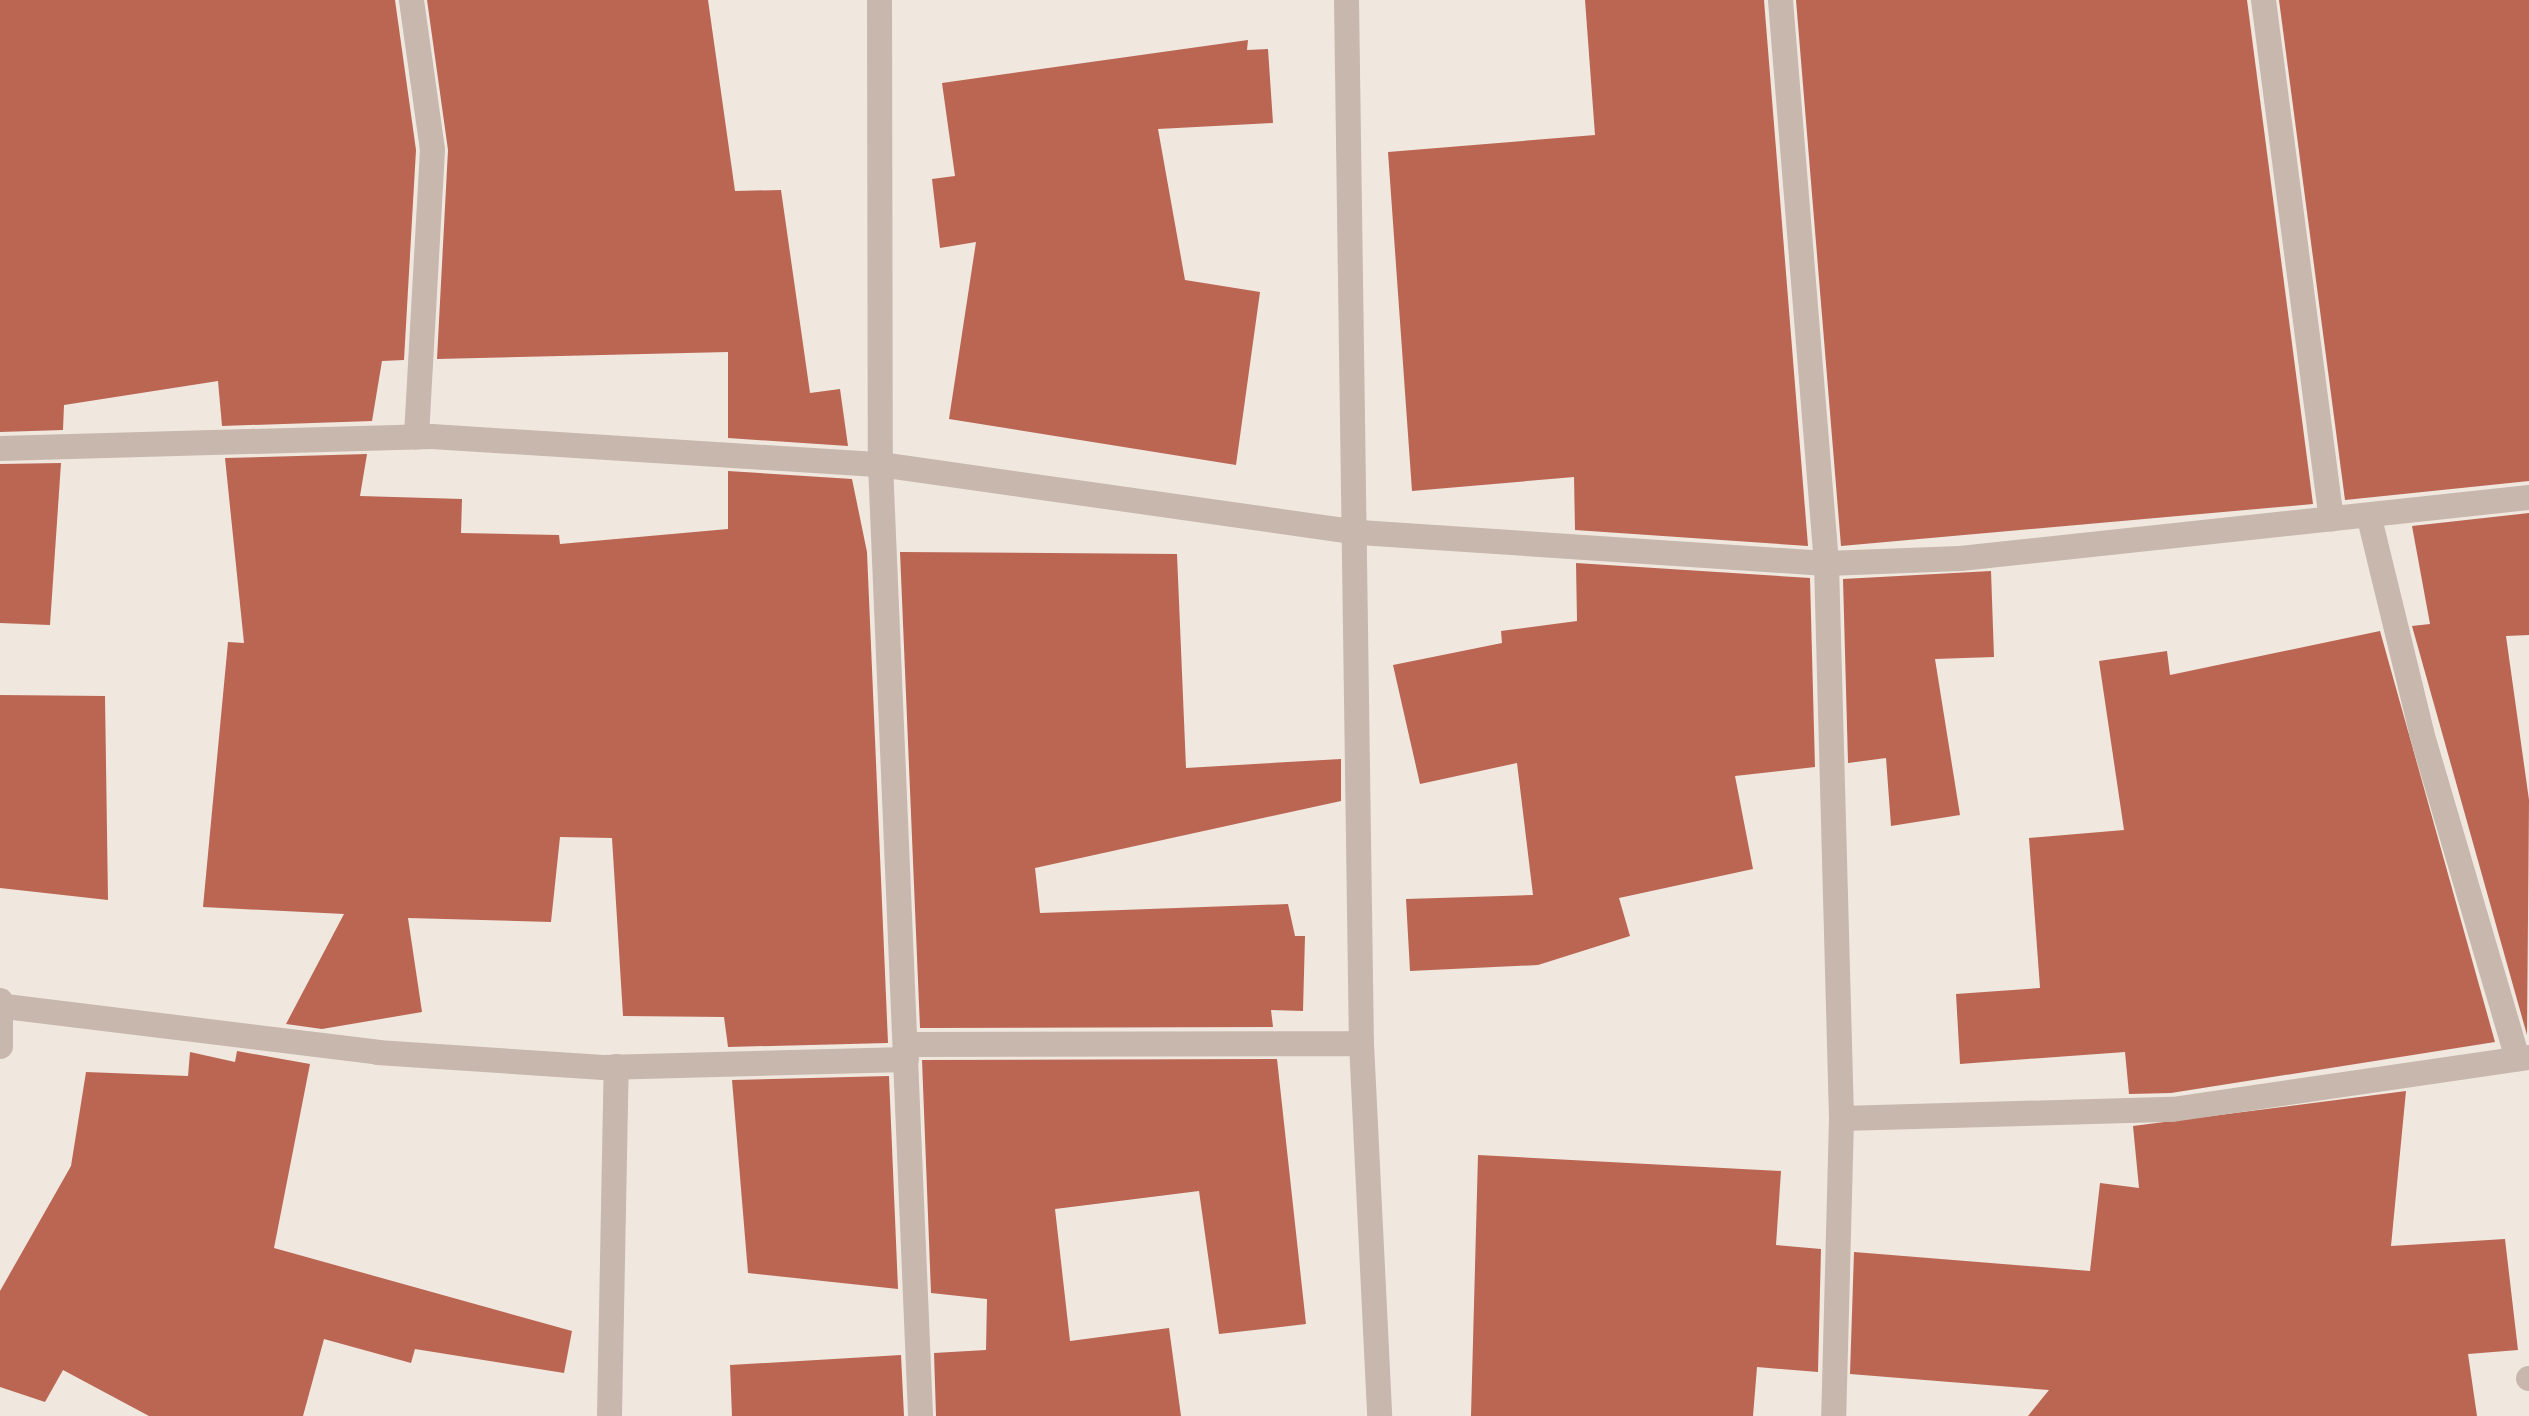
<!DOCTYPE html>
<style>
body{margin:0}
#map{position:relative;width:2529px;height:1416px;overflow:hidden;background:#f0e7df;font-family:Cabin,sans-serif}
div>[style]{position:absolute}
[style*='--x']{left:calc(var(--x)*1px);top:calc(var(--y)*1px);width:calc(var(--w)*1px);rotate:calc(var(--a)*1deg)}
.building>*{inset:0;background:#ba6653}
.minor>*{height:25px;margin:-12.5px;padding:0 12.5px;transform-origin:12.5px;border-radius:12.5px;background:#c7b7ac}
span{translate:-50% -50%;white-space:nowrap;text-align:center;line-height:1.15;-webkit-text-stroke:8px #f8f1eb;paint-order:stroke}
</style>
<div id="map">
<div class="building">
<div style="clip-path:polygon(0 0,395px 0,416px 150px,404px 360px,382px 361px,372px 421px,222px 426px,218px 381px,64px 405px,63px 430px,0 432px)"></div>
<div style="clip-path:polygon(427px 0,708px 0,735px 191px,781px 190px,810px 393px,840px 389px,848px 446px,728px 438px,728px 352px,437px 359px,448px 150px)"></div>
<div style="clip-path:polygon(1585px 0,1764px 0,1808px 546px,1575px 530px,1574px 477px,1412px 491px,1388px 152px,1595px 135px)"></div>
<div style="clip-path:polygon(1796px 0,2247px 0,2313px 504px,1841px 546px)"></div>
<div style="clip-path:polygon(2279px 0,2529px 0,2529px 481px,2345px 500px)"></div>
<div style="clip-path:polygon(1248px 40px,1247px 50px,1268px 49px,1273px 123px,1158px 129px,1185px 280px,1260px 292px,1236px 465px,949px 419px,976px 242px,940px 248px,932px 179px,955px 176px,942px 83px)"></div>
<div style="clip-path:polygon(367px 454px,360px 496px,462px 499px,461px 533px,559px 535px,560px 544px,728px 529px,728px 471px,852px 479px,867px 552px,888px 1043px,728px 1047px,724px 1017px,623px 1016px,612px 838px,560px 837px,551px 922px,408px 918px,422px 1012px,322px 1029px,286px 1024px,344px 914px,203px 907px,228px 642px,244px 643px,225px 458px)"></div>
<div style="clip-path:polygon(61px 463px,50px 625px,0 623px,0 464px)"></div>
<div style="clip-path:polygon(2529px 513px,2529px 635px,2506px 636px,2529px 800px,2527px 1035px,2412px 626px,2430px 624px,2412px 526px)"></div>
<div style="clip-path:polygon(900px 552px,1177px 554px,1186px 768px,1341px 759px,1341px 801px,1035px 868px,1040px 913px,1288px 904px,1295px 936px,1305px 936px,1303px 1011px,1271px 1010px,1273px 1027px,920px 1028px)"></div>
<div style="clip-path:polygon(1576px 563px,1810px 578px,1815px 767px,1735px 776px,1753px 869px,1619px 898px,1630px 936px,1538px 965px,1410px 971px,1406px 899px,1533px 895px,1517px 763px,1420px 784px,1393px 665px,1502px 643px,1501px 631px,1577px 621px)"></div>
<div style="clip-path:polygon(1991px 571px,1994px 657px,1935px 659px,1960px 815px,1891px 826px,1886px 758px,1848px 763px,1843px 579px)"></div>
<div style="clip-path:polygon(2380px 631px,2495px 1042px,2171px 1093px,2129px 1094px,2125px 1052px,1960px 1064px,1956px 994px,2040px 988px,2029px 838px,2124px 830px,2099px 661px,2167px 651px,2170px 675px)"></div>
<div style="clip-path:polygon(0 695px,105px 696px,108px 900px,0 888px)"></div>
<div style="clip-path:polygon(237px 1051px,310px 1064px,274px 1248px,572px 1331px,564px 1373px,415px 1349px,411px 1363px,324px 1339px,303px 1416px,149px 1416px,63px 1370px,45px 1402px,0 1387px,0 1291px,71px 1166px,86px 1072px,188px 1076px,190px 1052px,235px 1062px)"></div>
<div style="clip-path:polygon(1277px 1059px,1306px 1324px,1219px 1334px,1199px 1191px,1055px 1209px,1070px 1341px,1169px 1328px,1181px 1416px,936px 1416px,934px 1353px,986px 1350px,987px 1299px,931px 1293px,922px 1060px)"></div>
<div style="clip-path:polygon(889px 1076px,898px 1289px,748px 1273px,732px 1080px)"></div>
<div style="clip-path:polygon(2406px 1091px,2391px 1246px,2505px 1239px,2518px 1350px,2468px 1354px,2477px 1416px,2028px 1416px,2049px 1390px,1850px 1374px,1854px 1252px,2090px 1271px,2100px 1183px,2139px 1188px,2133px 1126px)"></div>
<div style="clip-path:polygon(1478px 1155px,1781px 1171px,1776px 1245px,1821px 1249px,1818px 1372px,1757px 1367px,1753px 1416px,1471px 1416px)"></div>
<div style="clip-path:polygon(901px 1355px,904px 1416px,732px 1416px,730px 1365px)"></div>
</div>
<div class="minor">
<div style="--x:411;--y:0;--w:150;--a:82"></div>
<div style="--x:432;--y:149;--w:288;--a:93.2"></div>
<div style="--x:879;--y:0;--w:464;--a:89.9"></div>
<div style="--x:880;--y:464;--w:953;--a:87.59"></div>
<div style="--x:1346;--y:0;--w:1043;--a:89.18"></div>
<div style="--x:1361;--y:1043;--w:373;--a:87.2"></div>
<div style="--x:1780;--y:0;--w:565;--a:85.33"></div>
<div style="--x:1826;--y:563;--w:555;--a:88.45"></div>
<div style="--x:1841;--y:1118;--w:298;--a:91.5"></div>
<div style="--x:2263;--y:0;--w:523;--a:82.54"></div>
<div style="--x:0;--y:448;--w:431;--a:-1.6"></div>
<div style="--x:431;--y:436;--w:450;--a:3.6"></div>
<div style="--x:880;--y:464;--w:484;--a:8.1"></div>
<div style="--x:1359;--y:532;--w:468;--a:3.8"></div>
<div style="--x:1826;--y:563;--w:134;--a:-2.1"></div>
<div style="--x:1960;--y:558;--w:572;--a:-6.12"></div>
<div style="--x:2369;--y:518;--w:220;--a:76.3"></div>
<div style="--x:2421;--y:732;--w:340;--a:73.6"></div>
<div style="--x:0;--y:1000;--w:46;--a:90"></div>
<div style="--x:5;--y:1006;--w:375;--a:7"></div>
<div style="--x:377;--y:1052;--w:226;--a:3.8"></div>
<div style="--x:603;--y:1067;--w:303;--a:-1.5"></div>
<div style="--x:906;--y:1044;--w:455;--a:-0.1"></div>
<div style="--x:1841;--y:1118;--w:331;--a:-1.6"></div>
<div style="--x:2172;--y:1109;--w:361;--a:-8.3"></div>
<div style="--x:2528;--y:1378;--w:1;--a:0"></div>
<div style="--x:609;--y:1416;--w:350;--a:-88.9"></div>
</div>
</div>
